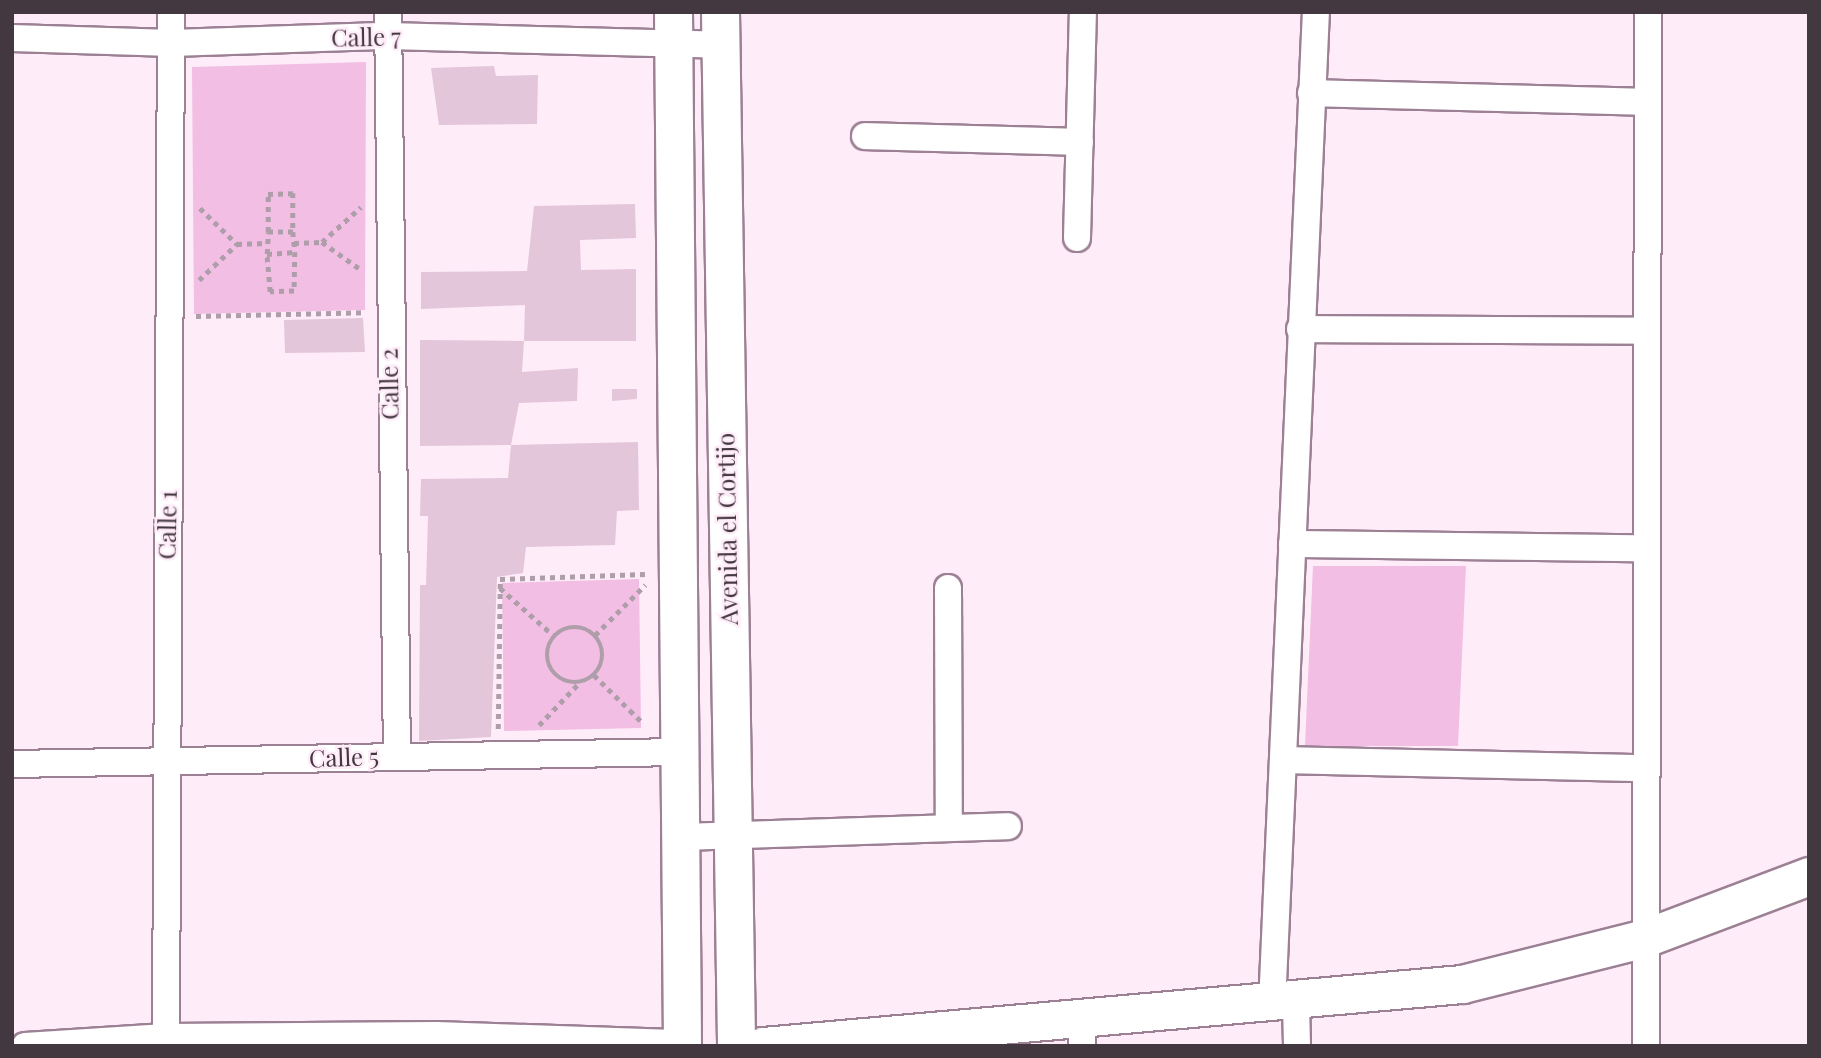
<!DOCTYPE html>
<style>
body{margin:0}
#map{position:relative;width:1821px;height:1058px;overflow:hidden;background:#ffecf9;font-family:"Playfair Display",serif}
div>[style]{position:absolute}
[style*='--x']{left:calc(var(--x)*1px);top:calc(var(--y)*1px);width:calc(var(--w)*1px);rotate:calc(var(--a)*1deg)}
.green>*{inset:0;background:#f2bee3}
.building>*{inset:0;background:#e3c6da}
.path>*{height:4.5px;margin-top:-2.25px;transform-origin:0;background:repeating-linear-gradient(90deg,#ae9ea9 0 5px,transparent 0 10px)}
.path>.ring{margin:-2.25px;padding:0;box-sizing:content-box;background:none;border:4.5px solid #ae9ea9;border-radius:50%}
.roads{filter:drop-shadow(2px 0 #9c8094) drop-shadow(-2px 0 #9c8094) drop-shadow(0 2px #9c8094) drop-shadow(0 -2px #9c8094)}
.street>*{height:26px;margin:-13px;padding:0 13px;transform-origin:13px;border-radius:13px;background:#fff}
.secondary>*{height:37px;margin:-18.5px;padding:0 18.5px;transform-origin:18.5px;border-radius:18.5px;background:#fff}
span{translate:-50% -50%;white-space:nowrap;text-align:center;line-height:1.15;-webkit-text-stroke:5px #ffecf9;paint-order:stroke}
.street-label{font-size:24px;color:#443840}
.frame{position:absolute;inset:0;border:14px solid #443840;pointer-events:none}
</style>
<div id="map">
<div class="green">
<div style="clip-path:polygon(366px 62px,365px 310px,194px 314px,192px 67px)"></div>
<div style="clip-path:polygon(1313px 566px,1466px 566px,1458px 746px,1305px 746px)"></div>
<div style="clip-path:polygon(639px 579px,641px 728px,504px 731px,502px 583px)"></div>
</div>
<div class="building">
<div style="clip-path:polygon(494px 66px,496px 76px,538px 75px,537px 124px,439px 125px,431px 68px)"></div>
<div style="clip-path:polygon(635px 204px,636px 238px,580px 240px,581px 270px,636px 269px,636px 341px,524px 341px,525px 305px,421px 309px,421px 272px,527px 271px,534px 206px)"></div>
<div style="clip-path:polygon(363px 318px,365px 352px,285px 353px,284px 320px)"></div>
<div style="clip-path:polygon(420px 340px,524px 341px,522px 372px,578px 368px,577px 401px,519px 403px,511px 445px,420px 446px)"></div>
<div style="clip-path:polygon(612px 389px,637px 389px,637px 399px,612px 401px)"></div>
<div style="clip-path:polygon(638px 442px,639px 510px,617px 511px,615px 545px,526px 547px,523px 573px,497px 577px,491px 737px,419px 741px,420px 585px,426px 585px,428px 516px,420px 516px,421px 479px,508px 478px,511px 445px)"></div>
</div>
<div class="path">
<div style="--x:293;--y:193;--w:39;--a:90"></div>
<div style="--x:293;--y:232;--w:25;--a:180"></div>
<div style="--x:268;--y:232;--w:38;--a:-90"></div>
<div style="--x:268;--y:194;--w:25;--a:-2"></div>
<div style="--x:200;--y:208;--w:52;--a:44.2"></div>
<div style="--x:293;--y:232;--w:20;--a:84"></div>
<div style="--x:322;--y:242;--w:50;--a:35.3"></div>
<div style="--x:294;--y:243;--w:28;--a:-2"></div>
<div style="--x:322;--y:242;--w:52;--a:-41.9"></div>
<div style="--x:295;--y:252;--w:39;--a:91"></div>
<div style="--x:294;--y:291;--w:24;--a:178"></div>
<div style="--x:270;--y:292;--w:38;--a:-95"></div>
<div style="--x:267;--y:254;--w:28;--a:-4"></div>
<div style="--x:267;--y:254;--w:22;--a:-87"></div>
<div style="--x:199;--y:280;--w:52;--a:-43.5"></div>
<div style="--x:237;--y:244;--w:30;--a:-2"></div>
<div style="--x:196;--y:316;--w:170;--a:-1.3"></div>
<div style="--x:500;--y:588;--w:72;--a:41.6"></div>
<div class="ring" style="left:547px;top:627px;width:51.5px;height:51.5px"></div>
<div style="--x:595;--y:635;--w:71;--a:-45"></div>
<div style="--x:594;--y:675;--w:69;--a:44.4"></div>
<div style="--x:539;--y:725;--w:58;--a:-46.4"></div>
<div style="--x:498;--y:729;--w:150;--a:-89.2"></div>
<div style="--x:500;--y:579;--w:145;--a:-2"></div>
</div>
<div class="roads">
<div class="street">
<div style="--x:388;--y:12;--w:743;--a:89.31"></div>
<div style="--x:12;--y:38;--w:160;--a:1.8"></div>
<div style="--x:172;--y:43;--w:216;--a:-1.9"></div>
<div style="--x:388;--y:36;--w:333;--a:1.5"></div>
<div style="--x:1311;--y:93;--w:337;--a:1.5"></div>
<div style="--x:865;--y:136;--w:215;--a:1.6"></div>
<div style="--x:1077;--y:238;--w:226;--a:-88.5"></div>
<div style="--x:1300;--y:329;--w:344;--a:0.3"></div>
<div style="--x:1292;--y:544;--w:350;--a:0.7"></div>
<div style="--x:948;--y:588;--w:240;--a:89.8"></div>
<div style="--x:1283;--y:760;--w:360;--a:1.3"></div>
<div style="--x:12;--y:764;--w:665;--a:-1.03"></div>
<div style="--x:680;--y:837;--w:328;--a:-1.9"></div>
<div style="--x:1296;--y:1004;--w:42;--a:88.6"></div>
<div style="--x:1272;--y:1006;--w:995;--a:-87.47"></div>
<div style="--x:166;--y:1037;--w:1025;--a:-89.72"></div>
<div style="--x:25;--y:1046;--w:141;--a:-3.7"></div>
<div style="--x:166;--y:1037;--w:270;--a:-0.4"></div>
<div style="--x:436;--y:1035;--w:246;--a:1.9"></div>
<div style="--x:1082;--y:1046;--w:24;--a:-90"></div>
<div style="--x:1646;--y:1046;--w:1034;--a:-89.89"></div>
</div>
<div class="secondary">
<div style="--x:673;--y:12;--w:1034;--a:89.5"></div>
<div style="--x:720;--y:12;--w:1034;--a:89.11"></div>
<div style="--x:763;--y:1046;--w:702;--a:-5.07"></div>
<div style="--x:1462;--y:984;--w:189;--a:-14.1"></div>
<div style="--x:1645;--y:938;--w:175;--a:-20.7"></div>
</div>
</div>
<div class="street-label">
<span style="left:366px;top:37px;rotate:-1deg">Calle 7</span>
<span style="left:389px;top:384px;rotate:-91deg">Calle 2</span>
<span style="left:167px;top:525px;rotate:-89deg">Calle 1</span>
<span style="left:727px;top:529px;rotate:-91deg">Avenida el Cortijo</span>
<span style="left:344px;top:757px;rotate:-2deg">Calle 5</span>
</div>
<div class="frame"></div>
</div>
